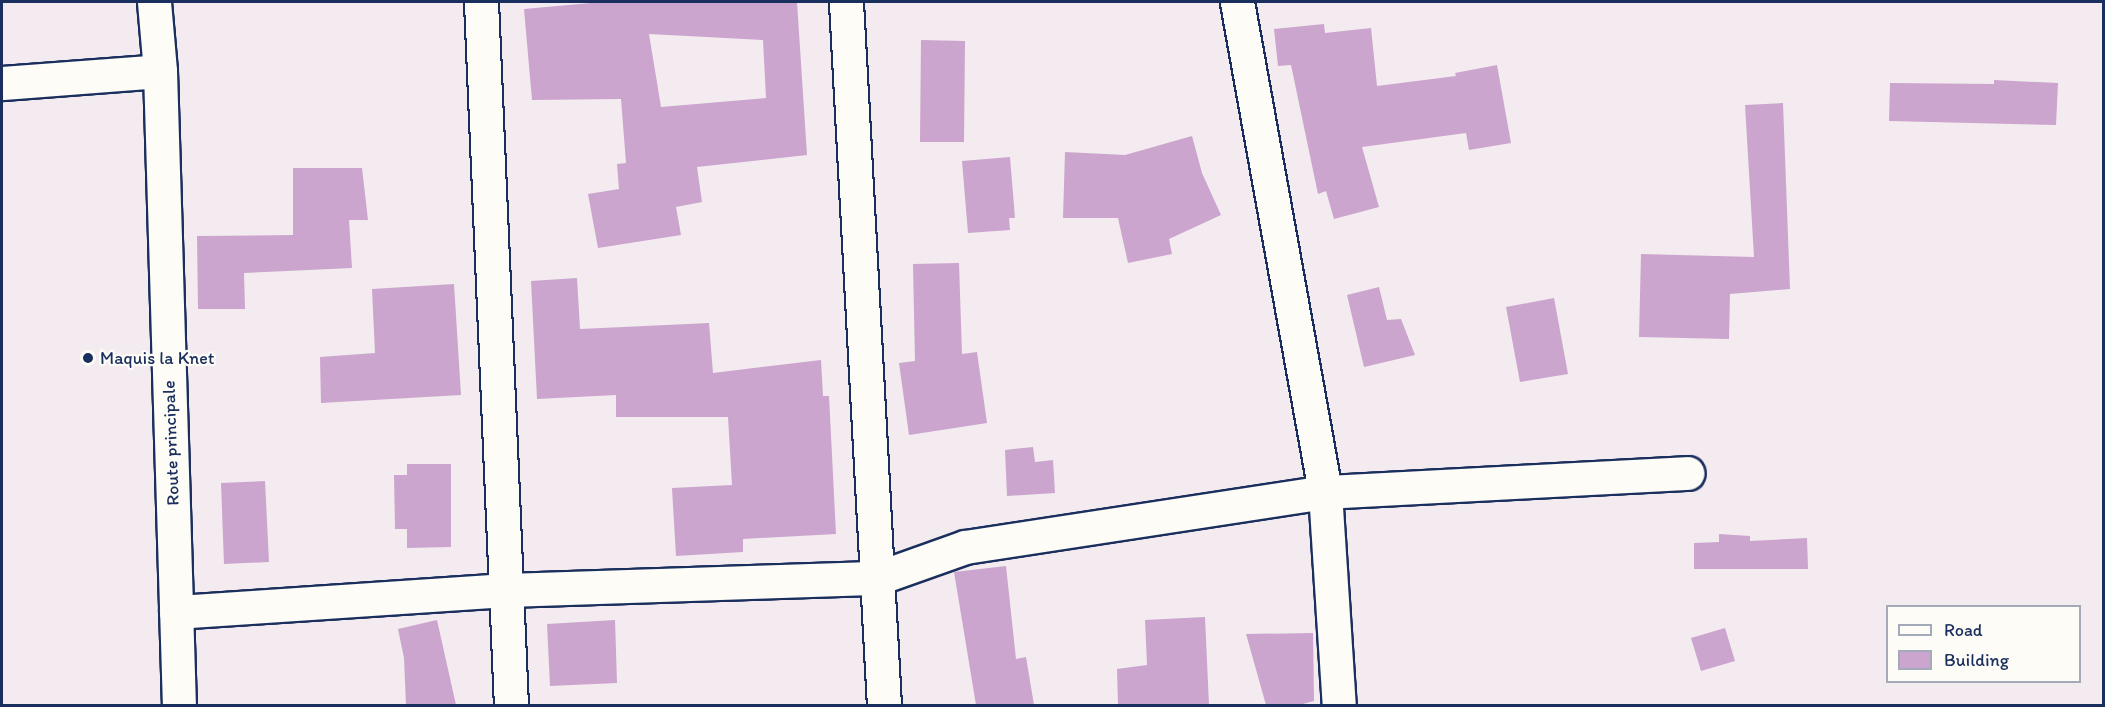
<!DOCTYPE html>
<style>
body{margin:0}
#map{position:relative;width:2105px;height:707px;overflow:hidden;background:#f3ebef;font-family:Itim,sans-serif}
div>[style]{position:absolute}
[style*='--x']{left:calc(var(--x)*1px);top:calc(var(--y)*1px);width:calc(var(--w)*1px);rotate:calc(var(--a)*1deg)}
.building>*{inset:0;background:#cba5cd}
.roads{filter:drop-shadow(2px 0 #1b2f5e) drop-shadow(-2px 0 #1b2f5e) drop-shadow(0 2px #1b2f5e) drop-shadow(0 -2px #1b2f5e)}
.minor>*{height:33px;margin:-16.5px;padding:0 16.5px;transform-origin:16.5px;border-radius:16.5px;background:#fdfcf7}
.dots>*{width:16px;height:16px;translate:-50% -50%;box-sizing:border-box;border:3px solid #fdfcf7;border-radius:50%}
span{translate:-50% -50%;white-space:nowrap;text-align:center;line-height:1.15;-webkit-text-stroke:4.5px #fdfcf7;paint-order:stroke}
.poi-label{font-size:18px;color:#1b2f5e}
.left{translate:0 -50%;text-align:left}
.street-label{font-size:18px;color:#1b2f5e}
.frame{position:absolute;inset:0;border:3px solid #1b2f5e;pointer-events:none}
.legend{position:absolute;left:1886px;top:605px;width:195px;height:78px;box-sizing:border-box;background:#fdfcf7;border:2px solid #a3aaba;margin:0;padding:8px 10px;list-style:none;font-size:18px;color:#1b2f5e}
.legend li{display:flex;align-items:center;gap:12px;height:30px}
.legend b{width:30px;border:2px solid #a3aaba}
</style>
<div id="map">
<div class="building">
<div style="clip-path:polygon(evenodd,602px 2px,797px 2px,807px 155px,697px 167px,702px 202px,676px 207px,681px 235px,598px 248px,588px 194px,619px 189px,617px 164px,626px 163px,621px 99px,532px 100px,524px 9px,602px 2px,649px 34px,763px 40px,766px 98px,661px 107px,649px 34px)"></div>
<div style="clip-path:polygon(1324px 24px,1325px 33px,1371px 28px,1377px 86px,1456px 76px,1455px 73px,1497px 65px,1511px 143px,1469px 150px,1466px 133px,1362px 147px,1379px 207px,1334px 219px,1326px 191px,1318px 194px,1291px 65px,1278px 66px,1274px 29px)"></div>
<div style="clip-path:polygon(921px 40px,965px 41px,964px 142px,920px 142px)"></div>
<div style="clip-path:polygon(1994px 80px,2058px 83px,2056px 125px,1889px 121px,1890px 83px,1994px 84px)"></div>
<div style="clip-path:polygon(1783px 103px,1790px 289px,1730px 294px,1729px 339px,1639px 337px,1641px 254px,1754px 257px,1745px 105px)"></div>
<div style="clip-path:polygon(1192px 136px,1202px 173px,1221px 215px,1169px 239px,1172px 254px,1128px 263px,1118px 218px,1063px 218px,1065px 152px,1125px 155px)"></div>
<div style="clip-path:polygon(1010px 157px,1015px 218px,1009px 218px,1010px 230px,968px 233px,962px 161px)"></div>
<div style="clip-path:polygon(293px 168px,362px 168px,368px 220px,349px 220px,352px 268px,244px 273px,245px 309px,198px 309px,197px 236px,293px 235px)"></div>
<div style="clip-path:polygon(959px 263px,962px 354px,977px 352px,987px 423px,909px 435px,899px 363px,915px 361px,913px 264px)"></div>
<div style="clip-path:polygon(577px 278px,580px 329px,709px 323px,713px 373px,821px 360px,823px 396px,829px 396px,836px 534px,743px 539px,743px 552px,676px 556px,672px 488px,732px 485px,728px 417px,616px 417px,616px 395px,537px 399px,531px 281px)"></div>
<div style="clip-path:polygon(454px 284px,461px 395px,321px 403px,320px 357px,375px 353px,372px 289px)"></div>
<div style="clip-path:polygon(1379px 287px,1387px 320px,1401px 319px,1415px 355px,1364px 367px,1347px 295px)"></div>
<div style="clip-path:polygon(1554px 298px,1568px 374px,1520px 382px,1506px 307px)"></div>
<div style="clip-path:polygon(1033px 447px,1035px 462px,1053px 460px,1055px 493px,1007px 496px,1005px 450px)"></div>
<div style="clip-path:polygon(407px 464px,451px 464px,451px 547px,407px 548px,407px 529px,395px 529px,394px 475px,407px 475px)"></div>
<div style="clip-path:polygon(265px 481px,269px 562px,224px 564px,221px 483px)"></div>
<div style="clip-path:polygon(1719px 534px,1750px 536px,1750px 541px,1807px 538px,1808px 569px,1694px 569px,1694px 543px,1719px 542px)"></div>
<div style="clip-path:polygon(1006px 566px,1016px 659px,1026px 657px,1034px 705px,976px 705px,954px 572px)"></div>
<div style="clip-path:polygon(1205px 617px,1209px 705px,1118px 705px,1117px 669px,1147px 665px,1145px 620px)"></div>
<div style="clip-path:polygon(437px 620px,456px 705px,406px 705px,404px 658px,398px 629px)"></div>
<div style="clip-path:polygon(615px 620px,617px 683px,550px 686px,547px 624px)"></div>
<div style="clip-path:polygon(1725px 628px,1735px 661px,1701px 671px,1691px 638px)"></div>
<div style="clip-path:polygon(1313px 633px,1314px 701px,1299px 705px,1266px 705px,1246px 634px)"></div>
</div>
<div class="roads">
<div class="minor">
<div style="--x:154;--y:2;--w:69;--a:85"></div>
<div style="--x:160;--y:71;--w:635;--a:88.29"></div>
<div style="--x:481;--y:2;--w:705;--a:87.56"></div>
<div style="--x:846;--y:2;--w:705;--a:86.91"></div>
<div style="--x:1237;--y:2;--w:498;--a:79.8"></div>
<div style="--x:1325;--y:492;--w:214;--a:86.3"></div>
<div style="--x:2;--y:83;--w:158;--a:-4.3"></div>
<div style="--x:176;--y:612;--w:333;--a:-3.8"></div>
<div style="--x:508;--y:590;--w:370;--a:-1.9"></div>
<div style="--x:878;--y:578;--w:92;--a:-19.6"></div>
<div style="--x:965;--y:547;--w:364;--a:-8.7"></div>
<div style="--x:1325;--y:492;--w:363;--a:-3"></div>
</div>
</div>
<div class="dots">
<div style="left:88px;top:358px;background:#1b2f5e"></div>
</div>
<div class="poi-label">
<span class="left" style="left:100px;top:358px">Maquis la Knet</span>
</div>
<div class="street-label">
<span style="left:171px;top:443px;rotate:-92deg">Route principale</span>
</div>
<div class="frame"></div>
<ul class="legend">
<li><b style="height:8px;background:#fdfcf7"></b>Road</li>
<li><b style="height:16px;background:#cba5cd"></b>Building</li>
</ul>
</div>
